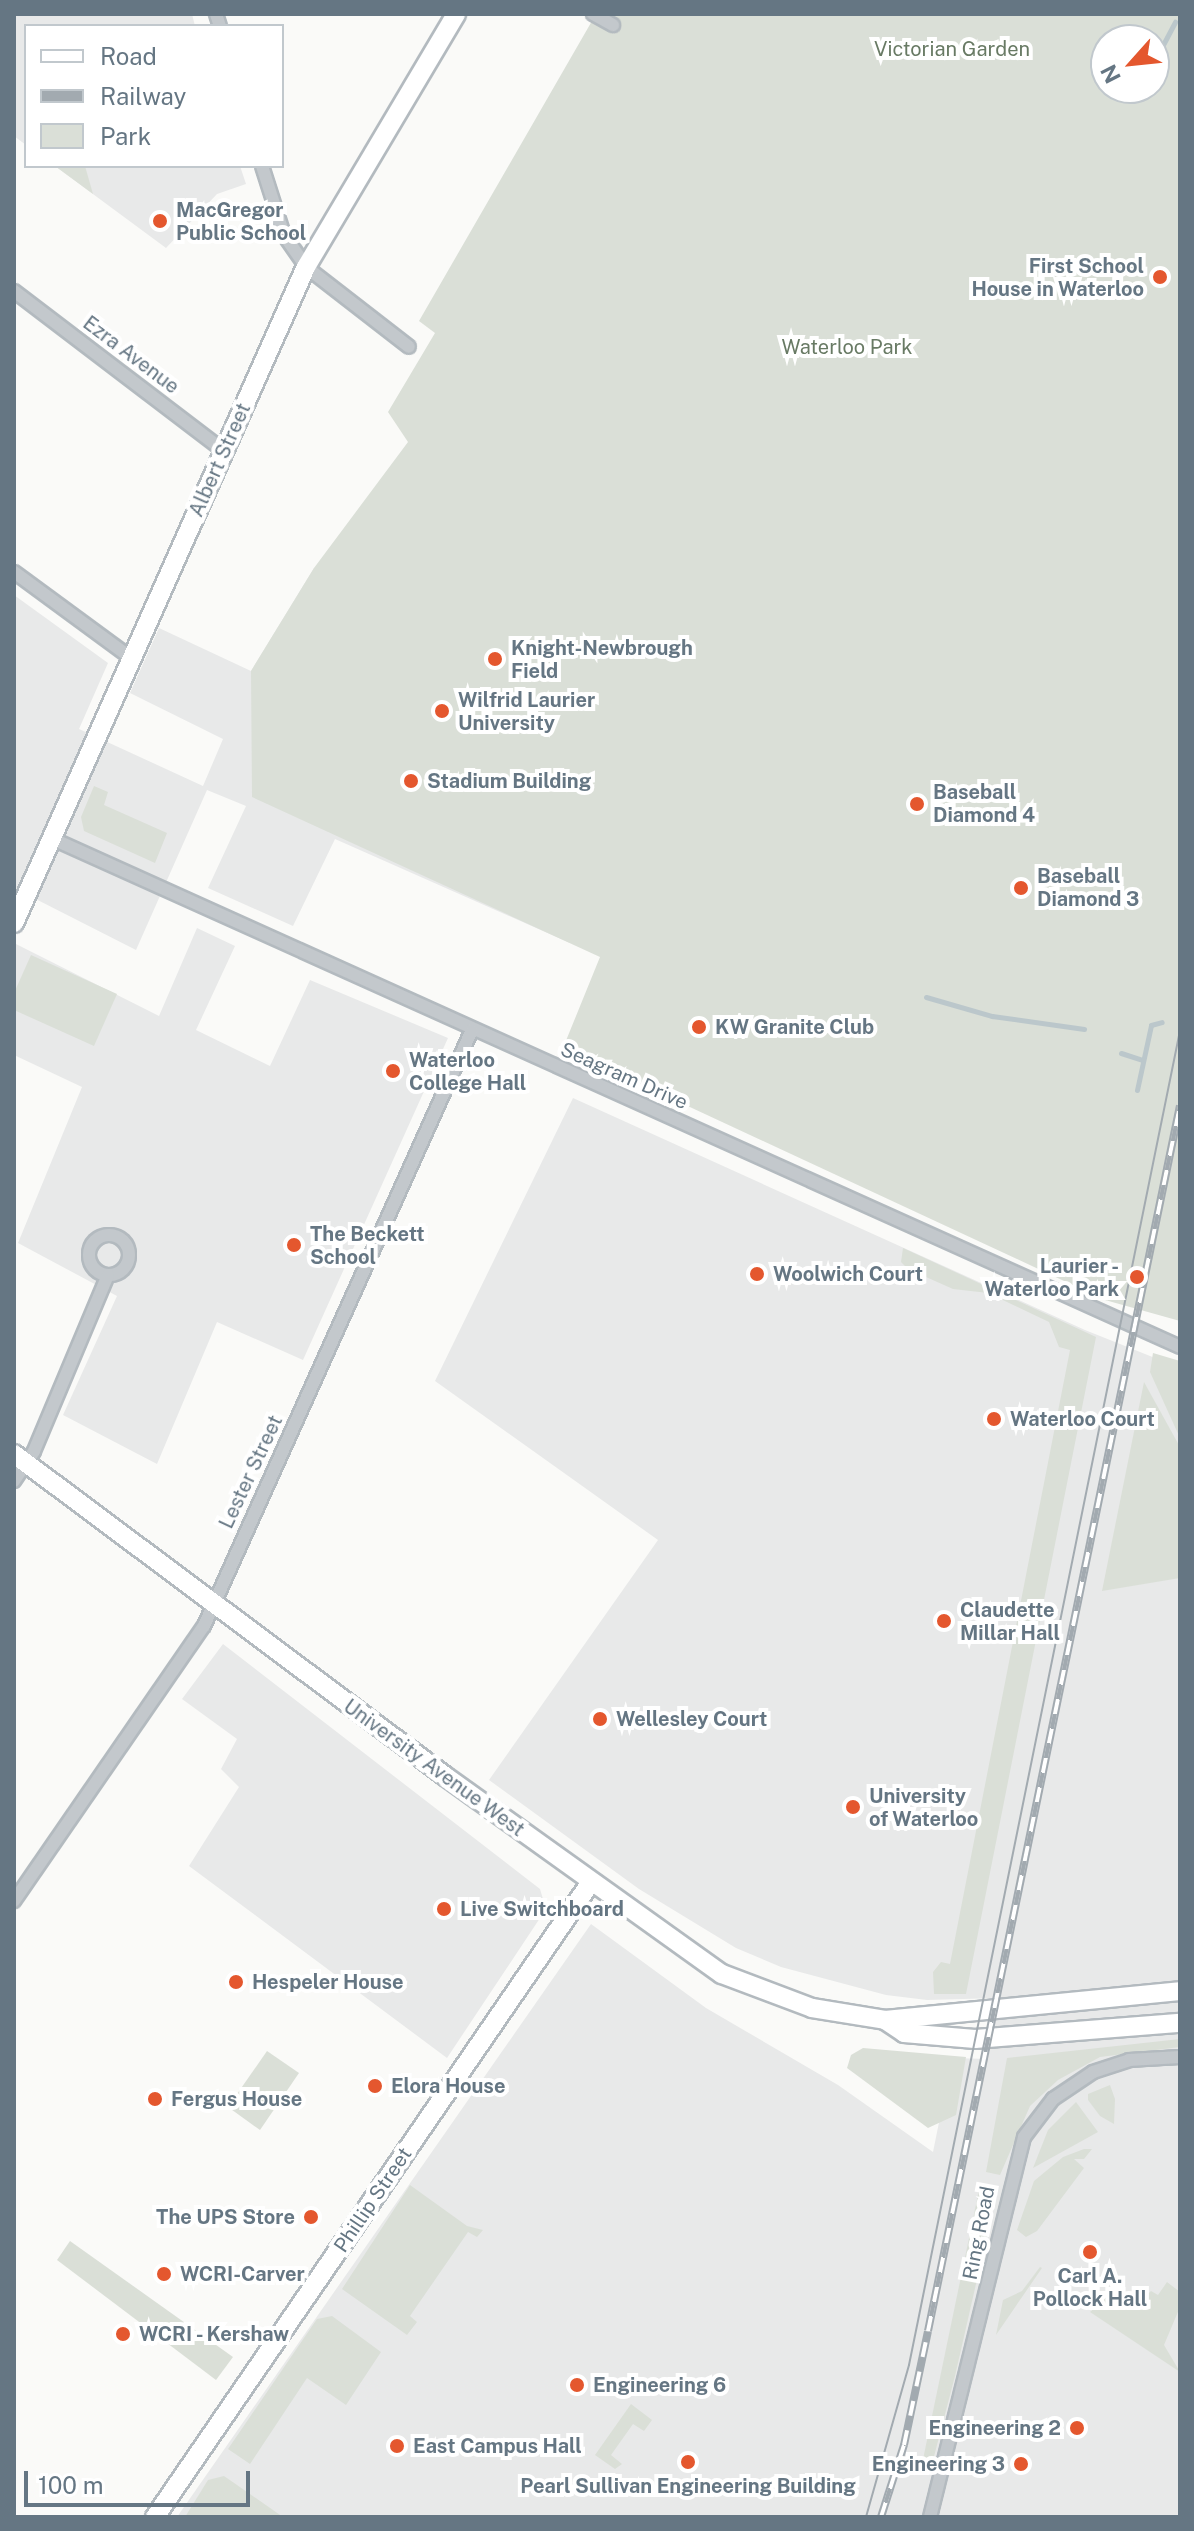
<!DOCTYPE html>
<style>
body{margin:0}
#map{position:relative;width:1194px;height:2531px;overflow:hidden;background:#fafaf8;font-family:"Public Sans",sans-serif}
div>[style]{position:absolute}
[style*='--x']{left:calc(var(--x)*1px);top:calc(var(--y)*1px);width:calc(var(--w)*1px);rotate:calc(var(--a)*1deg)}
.built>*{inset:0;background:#e8e9e9}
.green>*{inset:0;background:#dadfd7}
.stream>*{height:5px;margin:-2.5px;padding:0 2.5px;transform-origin:2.5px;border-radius:2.5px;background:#bbc7cb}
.roads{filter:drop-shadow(2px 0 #b3babf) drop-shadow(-2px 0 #b3babf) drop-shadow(0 2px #b3babf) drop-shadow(0 -2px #b3babf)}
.street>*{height:12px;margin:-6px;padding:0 6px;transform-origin:6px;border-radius:6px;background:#c3c8cc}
.street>.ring{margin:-6px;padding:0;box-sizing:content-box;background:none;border:12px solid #c3c8cc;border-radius:50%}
.secondary>*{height:18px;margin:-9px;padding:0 9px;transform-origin:9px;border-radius:9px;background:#fff}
.tram>*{height:2px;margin:-1px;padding:0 1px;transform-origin:1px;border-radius:1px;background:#a2aab0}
.rail>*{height:8px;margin-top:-4px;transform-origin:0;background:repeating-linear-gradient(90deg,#fff 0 15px,#a2aab0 0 30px);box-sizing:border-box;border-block:2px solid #a2aab0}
.dots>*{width:22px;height:22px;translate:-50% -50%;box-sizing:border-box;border:4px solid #fff;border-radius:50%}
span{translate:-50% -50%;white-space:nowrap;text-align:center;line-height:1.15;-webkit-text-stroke:8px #fff;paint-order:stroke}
.park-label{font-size:20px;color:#687a64}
.poi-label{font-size:20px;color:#657683;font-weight:700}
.left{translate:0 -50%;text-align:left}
.right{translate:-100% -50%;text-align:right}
.street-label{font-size:20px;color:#657683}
.frame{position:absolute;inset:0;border:16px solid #657683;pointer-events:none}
.legend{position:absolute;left:24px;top:24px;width:260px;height:144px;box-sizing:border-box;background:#fff;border:2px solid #c1c8cd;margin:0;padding:10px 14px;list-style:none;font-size:24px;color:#657683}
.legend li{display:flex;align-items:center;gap:16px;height:40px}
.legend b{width:40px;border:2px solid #c1c8cd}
.north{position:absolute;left:1090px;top:24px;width:80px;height:80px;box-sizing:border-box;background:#fff;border:2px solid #c1c8cd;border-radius:50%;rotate:243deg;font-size:22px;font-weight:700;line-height:32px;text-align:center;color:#657683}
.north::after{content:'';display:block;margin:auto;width:28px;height:36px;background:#e4572e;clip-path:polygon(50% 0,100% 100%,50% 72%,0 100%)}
.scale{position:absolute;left:24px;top:2471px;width:226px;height:36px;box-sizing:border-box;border:4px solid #657683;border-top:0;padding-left:10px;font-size:24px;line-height:28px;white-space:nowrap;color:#657683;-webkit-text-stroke:6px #fff;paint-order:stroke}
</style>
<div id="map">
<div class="built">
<div style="clip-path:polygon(14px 14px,192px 14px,195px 26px,26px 26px,26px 145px,14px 136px)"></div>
<div style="clip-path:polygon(55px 166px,240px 166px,246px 184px,217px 194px,166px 248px)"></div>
<div style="clip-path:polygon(314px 568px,570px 943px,335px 839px,293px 926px,208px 888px,246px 806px,207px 790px,136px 950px,14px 888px,14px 595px,108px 663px,79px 729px,203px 786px,223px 739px,130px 693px,159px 628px,251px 671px)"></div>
<div style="clip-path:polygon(197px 928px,235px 946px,196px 1030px,270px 1066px,310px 980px,448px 1038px,303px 1360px,217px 1322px,157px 1464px,63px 1415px,117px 1296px,18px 1243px,82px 1087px,14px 1055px,14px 943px,159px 1016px)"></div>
<div style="clip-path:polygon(573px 1098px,1085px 1330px,1180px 1368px,1180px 2517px,177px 2517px,591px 1924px,706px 2008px,838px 2085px,933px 2152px,952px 2058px,988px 2059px,1000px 1998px,927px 2000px,886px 1995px,781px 1967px,736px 1948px,639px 1889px,489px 1780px,658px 1540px,435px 1381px)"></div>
<div style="clip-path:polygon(223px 1644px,540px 1889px,546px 1909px,447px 2058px,189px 1866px,239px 1787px,221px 1769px,237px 1739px,182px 1699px)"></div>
</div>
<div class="green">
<div style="clip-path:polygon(evenodd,596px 14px,1180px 14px,1180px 1321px,1105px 1300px,563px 1048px,600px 957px,252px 797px,251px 671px,314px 568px,408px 442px,388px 412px,435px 333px,419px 321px,596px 14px,1106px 40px,1154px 40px,1154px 88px,1106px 88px,1106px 40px)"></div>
<div style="clip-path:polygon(55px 166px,85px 166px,93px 194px)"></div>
<div style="clip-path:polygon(94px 786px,108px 792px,104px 805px,167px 833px,155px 863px,84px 831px,81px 817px)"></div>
<div style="clip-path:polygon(31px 955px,117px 994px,94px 1046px,14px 1010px,14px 993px)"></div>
<div style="clip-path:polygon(903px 1248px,1096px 1337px,966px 1994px,934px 1994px,933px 1972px,941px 1962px,950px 1964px,1070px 1350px,1059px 1347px,1049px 1322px,988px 1293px,953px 1289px,908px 1269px,901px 1262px)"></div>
<div style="clip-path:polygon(1153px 1353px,1180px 1361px,1180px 1438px,1150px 1372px)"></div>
<div style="clip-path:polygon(1144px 1382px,1180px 1447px,1180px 1578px,1102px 1591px)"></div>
<div style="clip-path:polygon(1180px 2039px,1180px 2047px,1100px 2057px,1058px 2080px,1030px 2106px,1000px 2175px,986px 2172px,1007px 2058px)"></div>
<div style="clip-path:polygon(863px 2048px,966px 2057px,956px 2115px,928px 2128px,847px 2068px,851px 2055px)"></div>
<div style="clip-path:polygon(267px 2051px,299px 2073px,260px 2130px,228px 2107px)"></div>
<div style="clip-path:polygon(1110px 2085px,1115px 2099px,1114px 2124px,1100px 2116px,1088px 2100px,1088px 2094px)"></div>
<div style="clip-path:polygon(1076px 2102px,1098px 2132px,1033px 2168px,1048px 2130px)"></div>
<div style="clip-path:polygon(1084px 2149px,1092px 2149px,1084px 2159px,1074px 2159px,1084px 2168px,1037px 2231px,1026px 2237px,1017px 2230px,1034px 2181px,1063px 2157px)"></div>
<div style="clip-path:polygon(410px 2185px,467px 2226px,483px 2230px,477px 2237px,468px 2232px,410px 2316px,417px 2322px,407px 2335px,342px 2289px)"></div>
<div style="clip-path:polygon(987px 2186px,994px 2205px,955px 2376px,931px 2468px,921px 2469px,979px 2190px)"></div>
<div style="clip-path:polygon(70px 2241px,233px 2357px,216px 2380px,57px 2260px)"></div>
<div style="clip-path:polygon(1040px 2267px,1042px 2268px,996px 2335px,1003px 2300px,1022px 2291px)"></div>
<div style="clip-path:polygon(1167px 2282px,1180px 2292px,1180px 2307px,1164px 2345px,1180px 2372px,1090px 2312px,1110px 2293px,1132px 2309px,1151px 2291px,1158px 2295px)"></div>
<div style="clip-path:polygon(332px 2316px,381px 2352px,346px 2405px,307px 2378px,250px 2464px,228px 2449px,317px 2319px)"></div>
<div style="clip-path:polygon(631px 2404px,652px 2420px,644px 2431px,633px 2424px,611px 2455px,622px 2464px,615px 2469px,595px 2455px)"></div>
<div style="clip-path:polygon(224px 2476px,283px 2517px,185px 2517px,208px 2480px)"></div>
</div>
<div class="stream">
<div style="--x:1156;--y:58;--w:41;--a:-62.2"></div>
<div style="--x:926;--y:997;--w:69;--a:16.1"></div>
<div style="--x:992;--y:1016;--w:93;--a:8"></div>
<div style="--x:1121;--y:1053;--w:23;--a:18"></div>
<div style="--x:1137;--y:1090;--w:66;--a:-77.8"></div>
<div style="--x:1151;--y:1025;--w:11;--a:-15"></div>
</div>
<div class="roads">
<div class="street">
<div style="--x:216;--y:14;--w:13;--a:72"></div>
<div style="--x:593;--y:14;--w:23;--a:29"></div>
<div style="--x:262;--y:166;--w:72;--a:72.3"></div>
<div style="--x:284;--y:235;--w:39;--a:55"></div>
<div style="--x:306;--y:267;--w:130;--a:37.8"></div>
<div style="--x:14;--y:291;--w:264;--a:37.3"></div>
<div style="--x:14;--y:572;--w:145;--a:36.3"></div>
<div style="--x:53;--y:839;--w:1236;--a:24.26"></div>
<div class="ring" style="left:89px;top:1235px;width:28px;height:28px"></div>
<div style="--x:14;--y:1481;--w:36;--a:-56"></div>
<div style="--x:34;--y:1451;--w:191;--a:-67.2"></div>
<div style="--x:14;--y:1901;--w:334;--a:-55.4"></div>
<div style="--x:204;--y:1626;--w:653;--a:-65.79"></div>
<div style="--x:930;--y:2517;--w:391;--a:-76.1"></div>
<div style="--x:1024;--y:2137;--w:48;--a:-52.7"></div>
<div style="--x:1053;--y:2099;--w:48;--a:-34"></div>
<div style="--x:1093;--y:2072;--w:38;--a:-18"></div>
<div style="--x:1129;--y:2060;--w:51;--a:-3.4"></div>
</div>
<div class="secondary">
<div style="--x:14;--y:923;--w:718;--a:-66.01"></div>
<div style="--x:306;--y:267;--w:294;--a:-59.3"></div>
<div style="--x:14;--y:1454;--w:538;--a:36.76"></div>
<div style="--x:445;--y:1776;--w:340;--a:35.6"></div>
<div style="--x:722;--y:1974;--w:96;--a:20.7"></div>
<div style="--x:812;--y:2008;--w:74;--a:9.3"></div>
<div style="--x:885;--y:2020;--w:296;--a:-5.6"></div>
<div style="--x:885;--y:2020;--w:23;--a:34"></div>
<div style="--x:904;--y:2033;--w:71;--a:4.8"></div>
<div style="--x:975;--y:2039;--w:206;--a:-4.5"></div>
<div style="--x:155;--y:2517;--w:770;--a:-55.53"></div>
</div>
</div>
<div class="tram">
<div style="--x:1125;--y:1374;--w:274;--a:-78.4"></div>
<div style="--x:866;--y:2517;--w:158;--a:-74.2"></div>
<div style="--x:909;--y:2365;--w:1361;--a:-78.52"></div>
</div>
<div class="rail">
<div style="--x:881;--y:2517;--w:76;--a:-72.3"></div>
<div style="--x:904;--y:2445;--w:116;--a:-78.1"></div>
<div style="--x:928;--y:2331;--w:1251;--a:-78.38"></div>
</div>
<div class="dots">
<div style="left:160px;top:221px;background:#e4572e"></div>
<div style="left:1160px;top:277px;background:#e4572e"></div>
<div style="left:495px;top:659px;background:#e4572e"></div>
<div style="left:442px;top:711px;background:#e4572e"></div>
<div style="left:411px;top:781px;background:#e4572e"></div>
<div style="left:917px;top:804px;background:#e4572e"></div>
<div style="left:1021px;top:888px;background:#e4572e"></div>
<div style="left:699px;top:1027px;background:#e4572e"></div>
<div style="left:393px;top:1071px;background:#e4572e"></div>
<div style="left:294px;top:1245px;background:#e4572e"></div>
<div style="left:757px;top:1274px;background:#e4572e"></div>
<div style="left:1137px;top:1277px;background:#e4572e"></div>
<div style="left:994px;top:1419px;background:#e4572e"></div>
<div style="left:944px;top:1621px;background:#e4572e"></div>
<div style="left:600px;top:1719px;background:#e4572e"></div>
<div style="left:853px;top:1807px;background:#e4572e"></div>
<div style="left:444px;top:1909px;background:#e4572e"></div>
<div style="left:236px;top:1982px;background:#e4572e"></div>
<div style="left:375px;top:2086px;background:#e4572e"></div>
<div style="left:155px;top:2099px;background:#e4572e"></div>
<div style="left:311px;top:2217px;background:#e4572e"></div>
<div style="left:1090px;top:2252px;background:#e4572e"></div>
<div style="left:164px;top:2274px;background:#e4572e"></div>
<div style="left:123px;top:2334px;background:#e4572e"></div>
<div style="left:577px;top:2385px;background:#e4572e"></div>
<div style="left:1077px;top:2428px;background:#e4572e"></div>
<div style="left:397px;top:2446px;background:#e4572e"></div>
<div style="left:688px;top:2462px;background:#e4572e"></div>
<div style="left:1021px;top:2464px;background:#e4572e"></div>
</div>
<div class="park-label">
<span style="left:952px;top:49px">Victorian Garden</span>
<span style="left:847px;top:347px">Waterloo Park</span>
</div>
<div class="poi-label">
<span class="left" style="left:176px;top:222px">MacGregor<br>Public School</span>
<span class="right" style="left:1144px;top:278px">First School<br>House in Waterloo</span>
<span class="left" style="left:511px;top:660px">Knight-Newbrough<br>Field</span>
<span class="left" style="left:458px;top:712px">Wilfrid Laurier<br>University</span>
<span class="left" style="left:427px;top:781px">Stadium Building</span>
<span class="left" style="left:933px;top:804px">Baseball<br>Diamond 4</span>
<span class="left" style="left:1037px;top:888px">Baseball<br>Diamond 3</span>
<span class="left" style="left:715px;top:1027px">KW Granite Club</span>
<span class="left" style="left:409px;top:1072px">Waterloo<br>College Hall</span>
<span class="left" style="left:310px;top:1246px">The Beckett<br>School</span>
<span class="right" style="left:1119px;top:1278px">Laurier -<br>Waterloo Park</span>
<span class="left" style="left:773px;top:1274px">Woolwich Court</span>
<span class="left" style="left:1010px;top:1419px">Waterloo Court</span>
<span class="left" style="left:960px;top:1622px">Claudette<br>Millar Hall</span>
<span class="left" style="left:616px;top:1719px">Wellesley Court</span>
<span class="left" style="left:869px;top:1808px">University<br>of Waterloo</span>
<span class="left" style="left:460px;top:1909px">Live Switchboard</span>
<span class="left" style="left:252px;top:1982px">Hespeler House</span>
<span class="left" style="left:391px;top:2086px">Elora House</span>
<span class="left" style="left:171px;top:2099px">Fergus House</span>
<span class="right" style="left:295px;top:2217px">The UPS Store</span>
<span class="left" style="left:180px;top:2274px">WCRI-Carver</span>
<span style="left:1090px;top:2288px">Carl A.<br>Pollock Hall</span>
<span class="left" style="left:139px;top:2334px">WCRI - Kershaw</span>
<span class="left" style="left:593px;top:2385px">Engineering 6</span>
<span class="right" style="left:1061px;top:2428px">Engineering 2</span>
<span class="left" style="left:413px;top:2446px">East Campus Hall</span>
<span class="right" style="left:1005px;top:2464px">Engineering 3</span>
<span style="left:688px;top:2486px">Pearl Sullivan Engineering Building</span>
</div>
<div class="street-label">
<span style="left:131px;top:355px;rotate:37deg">Ezra Avenue</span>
<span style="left:220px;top:460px;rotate:-66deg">Albert Street</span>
<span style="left:624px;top:1076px;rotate:24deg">Seagram Drive</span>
<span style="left:251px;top:1472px;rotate:-65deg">Lester Street</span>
<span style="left:434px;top:1768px;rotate:36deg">University Avenue West</span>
<span style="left:373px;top:2200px;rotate:-56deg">Phillip Street</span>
<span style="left:979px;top:2233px;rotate:-79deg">Ring Road</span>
</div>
<div class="frame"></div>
<ul class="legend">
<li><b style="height:10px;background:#fff"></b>Road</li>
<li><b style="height:10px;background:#a2aab0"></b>Railway</li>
<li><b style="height:22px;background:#dadfd7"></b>Park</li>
</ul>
<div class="north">N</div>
<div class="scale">100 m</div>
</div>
